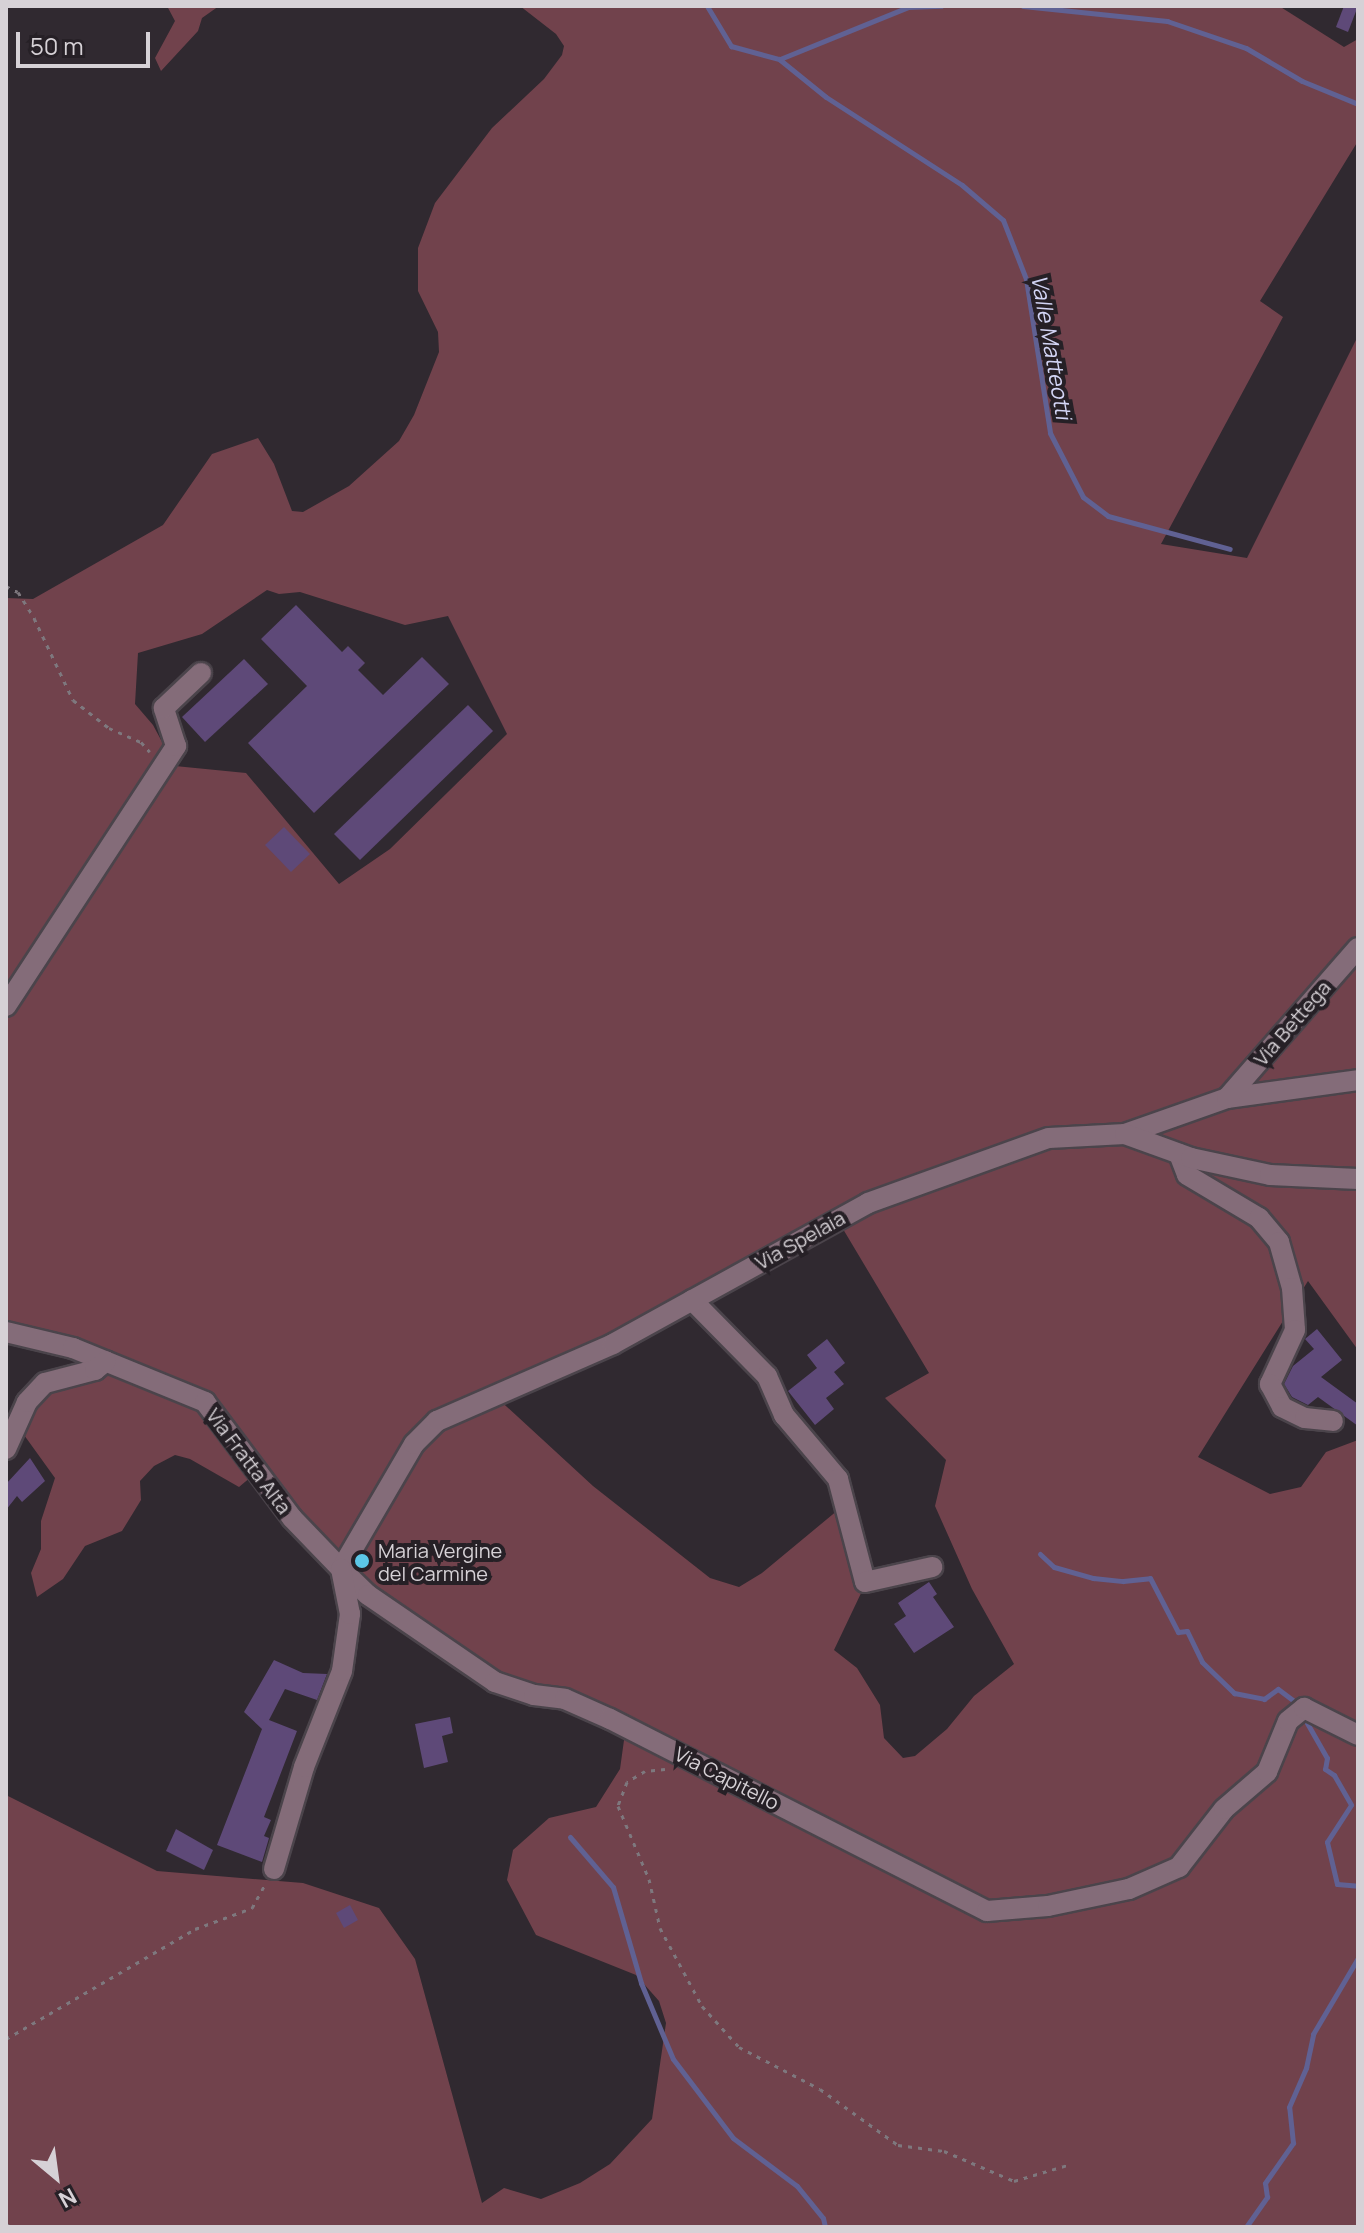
<!DOCTYPE html>
<style>
body{margin:0}
#map{position:relative;width:1364px;height:2233px;overflow:hidden;background:#302930;font-family:Manrope,sans-serif}
div>[style]{position:absolute}
[style*='--x']{left:calc(var(--x)*1px);top:calc(var(--y)*1px);width:calc(var(--w)*1px);rotate:calc(var(--a)*1deg)}
.green>*{inset:0;background:#71424c}
.stream>*{height:5px;margin:-2.5px;padding:0 2.5px;transform-origin:2.5px;border-radius:2.5px;background:#606193}
.building>*{inset:0;background:#5e4978}
.path>*{height:3px;margin-top:-1.5px;transform-origin:0;background:repeating-linear-gradient(90deg,#7e787e 0 4px,transparent 0 10px)}
.roads{filter:drop-shadow(2px 0 #4b444b) drop-shadow(-2px 0 #4b444b) drop-shadow(0 2px #4b444b) drop-shadow(0 -2px #4b444b)}
.minor>*{height:20px;margin:-10px;padding:0 10px;transform-origin:10px;border-radius:10px;background:#846c79}
.dots>*{width:22px;height:22px;translate:-50% -50%;box-sizing:border-box;border:4px solid #262026;border-radius:50%}
span{translate:-50% -50%;white-space:nowrap;text-align:center;line-height:1.15;-webkit-text-stroke:8px #262026;paint-order:stroke}
.street-label{font-size:20px;color:#d6d1d6}
.poi-label{font-size:20px;color:#d6d1d6}
.left{translate:0 -50%;text-align:left}
.water-label{font-size:22px;color:#d3d5f5;font-style:italic}
.frame{position:absolute;inset:0;border:8px solid #d6d1d6;pointer-events:none}
.north{position:absolute;left:16px;top:2137px;width:80px;height:80px;-webkit-text-stroke:6px #262026;paint-order:stroke;rotate:151deg;font-size:22px;font-weight:700;line-height:32px;text-align:center;color:#d6d1d6}
.north::after{content:'';display:block;margin:auto;width:28px;height:36px;background:#d6d1d6;clip-path:polygon(50% 0,100% 100%,50% 72%,0 100%)}
.scale{position:absolute;left:16px;top:32px;width:134px;height:36px;box-sizing:border-box;border:4px solid #d6d1d6;border-top:0;padding-left:10px;font-size:24px;line-height:28px;white-space:nowrap;color:#d6d1d6;-webkit-text-stroke:6px #262026;paint-order:stroke}
</style>
<div id="map">
<div class="green">
<div style="clip-path:polygon(167px 6px,219px 6px,202px 18px,198px 31px,161px 71px,155px 58px,175px 21px)"></div>
<div style="clip-path:polygon(evenodd,520px 6px,1279px 6px,1344px 47px,1358px 39px,1358px 141px,1260px 301px,1283px 317px,1161px 544px,1247px 558px,1358px 336px,1358px 1350px,1308px 1281px,1198px 1457px,1270px 1494px,1301px 1487px,1326px 1452px,1358px 1440px,1358px 2227px,6px 2227px,6px 1795px,157px 1871px,303px 1883px,379px 1908px,415px 1959px,482px 2203px,504px 2188px,541px 2199px,580px 2183px,610px 2164px,652px 2119px,666px 2023px,659px 2001px,636px 1975px,536px 1935px,507px 1880px,513px 1850px,549px 1818px,596px 1807px,620px 1769px,625px 1733px,499px 1683px,338px 1567px,257px 1472px,239px 1487px,190px 1459px,175px 1455px,154px 1466px,140px 1481px,141px 1500px,122px 1531px,85px 1546px,63px 1579px,37px 1597px,31px 1573px,41px 1549px,41px 1521px,55px 1478px,19px 1428px,28px 1410px,81px 1360px,6px 1333px,6px 598px,33px 599px,163px 525px,212px 454px,258px 438px,274px 464px,292px 511px,303px 512px,349px 486px,399px 441px,414px 415px,439px 352px,438px 332px,418px 291px,418px 248px,435px 203px,492px 128px,544px 79px,562px 55px,564px 46px,556px 34px,520px 6px,267px 590px,279px 594px,300px 592px,405px 625px,448px 616px,507px 734px,390px 849px,339px 884px,246px 773px,175px 766px,153px 725px,135px 704px,138px 653px,202px 634px,267px 590px,520px 6px,840px 1224px,929px 1373px,885px 1398px,946px 1460px,935px 1506px,972px 1589px,1014px 1664px,974px 1696px,947px 1729px,915px 1756px,903px 1758px,884px 1738px,880px 1705px,857px 1668px,834px 1650px,863px 1589px,844px 1505px,762px 1573px,739px 1587px,710px 1578px,593px 1486px,494px 1395px,840px 1224px)"></div>
</div>
<div class="stream">
<div style="--x:707;--y:6;--w:47;--a:59"></div>
<div style="--x:731;--y:46;--w:50;--a:15.2"></div>
<div style="--x:779;--y:59;--w:60;--a:39"></div>
<div style="--x:826;--y:97;--w:162;--a:32.9"></div>
<div style="--x:962;--y:185;--w:54;--a:40.5"></div>
<div style="--x:1003;--y:220;--w:63;--a:68.7"></div>
<div style="--x:1026;--y:279;--w:156;--a:81.1"></div>
<div style="--x:1050;--y:433;--w:72;--a:62.7"></div>
<div style="--x:1083;--y:497;--w:31;--a:37"></div>
<div style="--x:1108;--y:516;--w:126;--a:15.1"></div>
<div style="--x:1023;--y:6;--w:145;--a:5.9"></div>
<div style="--x:1167;--y:21;--w:83;--a:18.9"></div>
<div style="--x:1246;--y:48;--w:65;--a:30.5"></div>
<div style="--x:1302;--y:81;--w:61;--a:22.3"></div>
<div style="--x:780;--y:59;--w:138;--a:-22.1"></div>
<div style="--x:908;--y:7;--w:33;--a:-2"></div>
<div style="--x:1040;--y:1554;--w:19;--a:43"></div>
<div style="--x:1054;--y:1567;--w:41;--a:15.8"></div>
<div style="--x:1093;--y:1578;--w:30;--a:6"></div>
<div style="--x:1123;--y:1581;--w:27;--a:-6"></div>
<div style="--x:1150;--y:1578;--w:61;--a:62.6"></div>
<div style="--x:1178;--y:1632;--w:9;--a:-6"></div>
<div style="--x:1187;--y:1631;--w:34;--a:64"></div>
<div style="--x:1202;--y:1662;--w:45;--a:44.1"></div>
<div style="--x:1234;--y:1693;--w:31;--a:11"></div>
<div style="--x:1264;--y:1699;--w:17;--a:-36"></div>
<div style="--x:1278;--y:1689;--w:20;--a:37"></div>
<div style="--x:1307;--y:1723;--w:40;--a:60.3"></div>
<div style="--x:1327;--y:1758;--w:11;--a:100"></div>
<div style="--x:1325;--y:1769;--w:11;--a:34"></div>
<div style="--x:1334;--y:1775;--w:34;--a:60"></div>
<div style="--x:1351;--y:1805;--w:44;--a:123"></div>
<div style="--x:1327;--y:1842;--w:43;--a:76.6"></div>
<div style="--x:1337;--y:1884;--w:21;--a:5"></div>
<div style="--x:570;--y:1837;--w:66;--a:49.3"></div>
<div style="--x:613;--y:1887;--w:100;--a:73.7"></div>
<div style="--x:641;--y:1983;--w:82;--a:67.2"></div>
<div style="--x:673;--y:2059;--w:99;--a:52.8"></div>
<div style="--x:733;--y:2138;--w:80;--a:36.9"></div>
<div style="--x:797;--y:2186;--w:41;--a:50.9"></div>
<div style="--x:823;--y:2218;--w:9;--a:77"></div>
<div style="--x:1246;--y:2227;--w:37;--a:-55"></div>
<div style="--x:1267;--y:2197;--w:14;--a:-98"></div>
<div style="--x:1265;--y:2183;--w:49;--a:-55"></div>
<div style="--x:1293;--y:2143;--w:36;--a:-96"></div>
<div style="--x:1289;--y:2107;--w:43;--a:-66.4"></div>
<div style="--x:1306;--y:2068;--w:35;--a:-78"></div>
<div style="--x:1313;--y:2034;--w:88;--a:-59.4"></div>
</div>
<div class="building">
<div style="clip-path:polygon(1344px 6px,1358px 6px,1348px 32px,1336px 27px)"></div>
<div style="clip-path:polygon(296px 605px,342px 652px,348px 646px,365px 663px,358px 670px,383px 695px,422px 657px,449px 684px,314px 813px,248px 743px,307px 686px,261px 639px)"></div>
<div style="clip-path:polygon(244px 659px,268px 684px,205px 742px,182px 717px)"></div>
<div style="clip-path:polygon(468px 705px,493px 731px,360px 860px,334px 834px)"></div>
<div style="clip-path:polygon(284px 827px,310px 854px,291px 872px,265px 845px)"></div>
<div style="clip-path:polygon(1317px 1329px,1342px 1360px,1321px 1377px,1358px 1404px,1358px 1426px,1318px 1397px,1308px 1405px,1292px 1397px,1284px 1384px,1293px 1366px,1314px 1349px,1305px 1339px)"></div>
<div style="clip-path:polygon(827px 1339px,845px 1363px,834px 1372px,844px 1384px,826px 1398px,834px 1409px,815px 1425px,788px 1391px,817px 1368px,807px 1355px)"></div>
<div style="clip-path:polygon(30px 1458px,45px 1481px,22px 1502px,17px 1496px,6px 1510px,6px 1484px)"></div>
<div style="clip-path:polygon(929px 1582px,937px 1594px,933px 1597px,954px 1627px,914px 1653px,894px 1624px,906px 1616px,898px 1603px)"></div>
<div style="clip-path:polygon(274px 1660px,303px 1673px,327px 1674px,317px 1700px,285px 1689px,269px 1720px,297px 1731px,264px 1817px,271px 1820px,264px 1836px,269px 1838px,262px 1862px,217px 1845px,262px 1729px,244px 1712px)"></div>
<div style="clip-path:polygon(450px 1717px,453px 1733px,442px 1736px,448px 1762px,424px 1768px,415px 1724px)"></div>
<div style="clip-path:polygon(176px 1829px,213px 1850px,204px 1870px,166px 1851px)"></div>
<div style="clip-path:polygon(350px 1905px,358px 1920px,344px 1928px,336px 1913px)"></div>
</div>
<div class="path">
<div style="--x:6;--y:586;--w:13;--a:27"></div>
<div style="--x:18;--y:592;--w:31;--a:58"></div>
<div style="--x:34;--y:618;--w:91;--a:64.6"></div>
<div style="--x:73;--y:700;--w:46;--a:37.9"></div>
<div style="--x:109;--y:728;--w:35;--a:24"></div>
<div style="--x:141;--y:742;--w:13;--a:48"></div>
<div style="--x:665;--y:1769;--w:20;--a:174"></div>
<div style="--x:645;--y:1771;--w:21;--a:149"></div>
<div style="--x:627;--y:1782;--w:26;--a:111"></div>
<div style="--x:618;--y:1806;--w:79;--a:67"></div>
<div style="--x:649;--y:1879;--w:50;--a:77.3"></div>
<div style="--x:660;--y:1928;--w:89;--a:61.7"></div>
<div style="--x:702;--y:2006;--w:55;--a:47.9"></div>
<div style="--x:739;--y:2047;--w:91;--a:27.4"></div>
<div style="--x:820;--y:2089;--w:96;--a:35.7"></div>
<div style="--x:898;--y:2145;--w:46;--a:7.4"></div>
<div style="--x:944;--y:2151;--w:76;--a:23.2"></div>
<div style="--x:1014;--y:2181;--w:59;--a:-16.6"></div>
<div style="--x:6;--y:2039;--w:219;--a:-30.2"></div>
<div style="--x:195;--y:1929;--w:61;--a:-20.2"></div>
<div style="--x:252;--y:1908;--w:25;--a:-61"></div>
<div style="--x:6;--y:2214;--w:13;--a:81"></div>
</div>
<div class="roads">
<div class="minor">
<div style="--x:6;--y:1006;--w:311;--a:-56.8"></div>
<div style="--x:176;--y:746;--w:40;--a:-108"></div>
<div style="--x:164;--y:708;--w:51;--a:-43.4"></div>
<div style="--x:1227;--y:1098;--w:132;--a:-7.8"></div>
<div style="--x:1125;--y:1134;--w:108;--a:-19.4"></div>
<div style="--x:1227;--y:1098;--w:199;--a:-48.9"></div>
<div style="--x:1179;--y:1154;--w:22;--a:69"></div>
<div style="--x:1187;--y:1175;--w:84;--a:30.8"></div>
<div style="--x:1259;--y:1218;--w:31;--a:50"></div>
<div style="--x:1279;--y:1242;--w:48;--a:74.2"></div>
<div style="--x:1292;--y:1288;--w:42;--a:85.9"></div>
<div style="--x:1295;--y:1330;--w:60;--a:114.8"></div>
<div style="--x:1270;--y:1384;--w:26;--a:62"></div>
<div style="--x:1282;--y:1407;--w:25;--a:26"></div>
<div style="--x:1305;--y:1418;--w:28;--a:6"></div>
<div style="--x:692;--y:1300;--w:107;--a:45.4"></div>
<div style="--x:767;--y:1376;--w:43;--a:66.4"></div>
<div style="--x:784;--y:1415;--w:84;--a:49.8"></div>
<div style="--x:838;--y:1479;--w:106;--a:75.3"></div>
<div style="--x:865;--y:1582;--w:69;--a:-12.6"></div>
<div style="--x:6;--y:1332;--w:69;--a:13.4"></div>
<div style="--x:73;--y:1348;--w:143;--a:22.2"></div>
<div style="--x:205;--y:1402;--w:145;--a:53.1"></div>
<div style="--x:292;--y:1518;--w:71;--a:46.1"></div>
<div style="--x:341;--y:1569;--w:37;--a:44"></div>
<div style="--x:368;--y:1595;--w:154;--a:34.4"></div>
<div style="--x:495;--y:1682;--w:41;--a:18.4"></div>
<div style="--x:534;--y:1695;--w:31;--a:7"></div>
<div style="--x:565;--y:1699;--w:49;--a:24"></div>
<div style="--x:610;--y:1719;--w:423;--a:27"></div>
<div style="--x:987;--y:1911;--w:61;--a:-4.7"></div>
<div style="--x:1048;--y:1906;--w:83;--a:-11.9"></div>
<div style="--x:1129;--y:1889;--w:55;--a:-23.7"></div>
<div style="--x:1179;--y:1867;--w:73;--a:-52.2"></div>
<div style="--x:1224;--y:1809;--w:57;--a:-40.7"></div>
<div style="--x:1267;--y:1772;--w:55;--a:-67.6"></div>
<div style="--x:1288;--y:1721;--w:21;--a:-39"></div>
<div style="--x:1304;--y:1708;--w:60;--a:26.6"></div>
<div style="--x:6;--y:1449;--w:51;--a:-65.9"></div>
<div style="--x:27;--y:1402;--w:26;--a:-47"></div>
<div style="--x:45;--y:1383;--w:52;--a:-14.6"></div>
<div style="--x:95;--y:1370;--w:14;--a:-39"></div>
<div style="--x:341;--y:1569;--w:145;--a:-59.7"></div>
<div style="--x:414;--y:1444;--w:33;--a:-45"></div>
<div style="--x:437;--y:1421;--w:192;--a:-23.6"></div>
<div style="--x:613;--y:1344;--w:291;--a:-28.9"></div>
<div style="--x:868;--y:1203;--w:192;--a:-19.8"></div>
<div style="--x:1049;--y:1138;--w:76;--a:-3"></div>
<div style="--x:1125;--y:1134;--w:70;--a:20"></div>
<div style="--x:1191;--y:1158;--w:81;--a:12.1"></div>
<div style="--x:1270;--y:1175;--w:88;--a:2.6"></div>
<div style="--x:274;--y:1869;--w:106;--a:-73.6"></div>
<div style="--x:304;--y:1767;--w:103;--a:-68.4"></div>
<div style="--x:342;--y:1671;--w:58;--a:-82"></div>
<div style="--x:350;--y:1614;--w:46;--a:-101.3"></div>
</div>
</div>
<div class="dots">
<div style="left:362px;top:1561px;background:#5cc7e7"></div>
</div>
<div class="street-label">
<span style="left:1292px;top:1023px;rotate:-49deg">Via Bettega</span>
<span style="left:800px;top:1240px;rotate:-29deg">Via Spelaia</span>
<span style="left:249px;top:1461px;rotate:53deg">Via Fratta Alta</span>
<span style="left:727px;top:1778px;rotate:27deg">Via Capitello</span>
</div>
<div class="poi-label">
<span class="left" style="left:378px;top:1562px">Maria Vergine<br>del Carmine</span>
</div>
<div class="water-label">
<span style="left:1051px;top:347px;rotate:80deg">Valle Matteotti</span>
</div>
<div class="frame"></div>
<div class="north">N</div>
<div class="scale">50 m</div>
</div>
